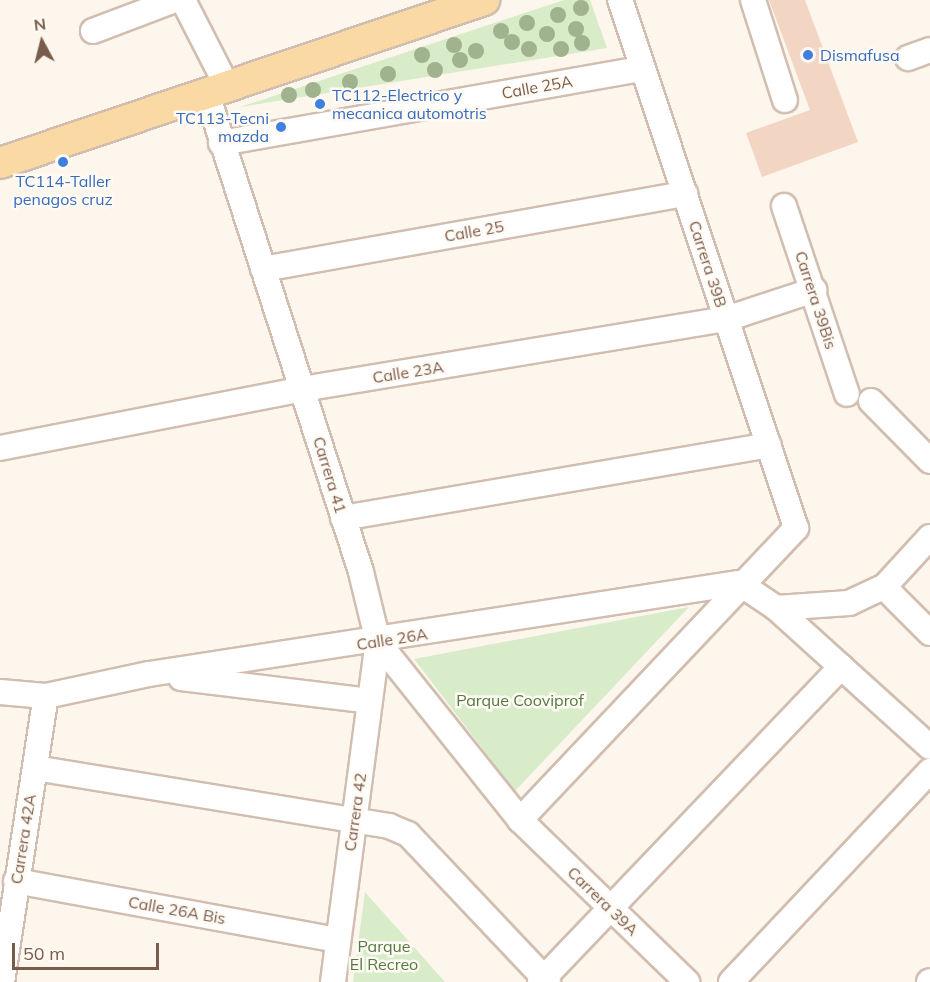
<!DOCTYPE html>
<style>
body{margin:0}
#map{position:relative;width:930px;height:982px;overflow:hidden;background:#fdf6ec;font-family:Mulish,sans-serif}
div>[style]{position:absolute}
[style*='--x']{left:calc(var(--x)*1px);top:calc(var(--y)*1px);width:calc(var(--w)*1px);rotate:calc(var(--a)*1deg)}
.green>*{inset:0;background:#d8ecc9}
.building>*{inset:0;background:#f3d5c3}
.roads{filter:drop-shadow(2px 0 #d1beb0) drop-shadow(-2px 0 #d1beb0) drop-shadow(0 2px #d1beb0) drop-shadow(0 -2px #d1beb0)}
.minor>*{height:24px;margin:-12px;padding:0 12px;transform-origin:12px;border-radius:12px;background:#fff}
.major>*{height:30px;margin:-15px;padding:0 15px;transform-origin:15px;border-radius:15px;background:#fbd9a5}
.trees>*{width:16px;height:16px;margin:-8px;border-radius:50%;background:#a0b28e}
.dots>*{width:16px;height:16px;translate:-50% -50%;box-sizing:border-box;border:3px solid #fffaf3;border-radius:50%}
span{translate:-50% -50%;white-space:nowrap;text-align:center;line-height:1.15;-webkit-text-stroke:5px #fffaf3;paint-order:stroke}
.shop-label{font-size:16px;color:#366cbe}
.left{translate:0 -50%;text-align:left}
.right{translate:-100% -50%;text-align:right}
.street-label{font-size:16px;color:#7a5c4d}
.park-label{font-size:16px;color:#537a41}
.north{position:absolute;left:12px;top:12px;width:60px;height:60px;-webkit-text-stroke:4px #fffaf3;paint-order:stroke;rotate:353deg;font-size:16px;font-weight:700;line-height:24px;text-align:center;color:#7a5c4d}
.north::after{content:'';display:block;margin:auto;width:21px;height:27px;background:#7a5c4d;clip-path:polygon(50% 0,100% 100%,50% 72%,0 100%)}
.scale{position:absolute;left:12px;top:943px;width:147px;height:27px;box-sizing:border-box;border:3px solid #7a5c4d;border-top:0;padding-left:8px;font-size:18px;line-height:21px;white-space:nowrap;color:#7a5c4d;-webkit-text-stroke:4px #fffaf3;paint-order:stroke}
</style>
<div id="map">
<div class="green">
<div style="clip-path:polygon(564px 0,590px 0,607px 48px,240px 107px)"></div>
<div style="clip-path:polygon(689px 607px,515px 791px,414px 659px)"></div>
<div style="clip-path:polygon(365px 892px,445px 982px,353px 982px)"></div>
</div>
<div class="building">
<div style="clip-path:polygon(769px 0,805px 0,858px 142px,762px 177px,746px 133px,810px 110px)"></div>
</div>
<div class="roads">
<div class="minor">
<div style="--x:183;--y:0;--w:97;--a:62.9"></div>
<div style="--x:753;--y:0;--w:105;--a:72.3"></div>
<div style="--x:93;--y:31;--w:88;--a:-20.7"></div>
<div style="--x:908;--y:58;--w:23;--a:-20"></div>
<div style="--x:207;--y:94;--w:502;--a:72.14"></div>
<div style="--x:361;--y:572;--w:72;--a:76.3"></div>
<div style="--x:378;--y:642;--w:228;--a:51.4"></div>
<div style="--x:520;--y:820;--w:233;--a:44.1"></div>
<div style="--x:221;--y:143;--w:426;--a:-10"></div>
<div style="--x:784;--y:206;--w:198;--a:71.5"></div>
<div style="--x:263;--y:269;--w:429;--a:-10.1"></div>
<div style="--x:871;--y:401;--w:84;--a:45.5"></div>
<div style="--x:0;--y:448;--w:309;--a:-11"></div>
<div style="--x:303;--y:389;--w:429;--a:-9.4"></div>
<div style="--x:726;--y:319;--w:93;--a:-18.2"></div>
<div style="--x:343;--y:518;--w:432;--a:-9.7"></div>
<div style="--x:884;--y:587;--w:65;--a:45"></div>
<div style="--x:776;--y:608;--w:73;--a:-3.9"></div>
<div style="--x:849;--y:603;--w:38;--a:-25"></div>
<div style="--x:884;--y:587;--w:68;--a:-47.4"></div>
<div style="--x:181;--y:678;--w:190;--a:6.9"></div>
<div style="--x:0;--y:692;--w:46;--a:5"></div>
<div style="--x:46;--y:696;--w:105;--a:-12.1"></div>
<div style="--x:149;--y:674;--w:597;--a:-8.77"></div>
<div style="--x:739;--y:583;--w:45;--a:34"></div>
<div style="--x:776;--y:608;--w:207;--a:42.1"></div>
<div style="--x:35;--y:768;--w:359;--a:9.3"></div>
<div style="--x:389;--y:826;--w:21;--a:23"></div>
<div style="--x:408;--y:834;--w:204;--a:46.6"></div>
<div style="--x:520;--y:820;--w:402;--a:-46.6"></div>
<div style="--x:796;--y:528;--w:557;--a:-108.43"></div>
<div style="--x:16;--y:881;--w:327;--a:10.4"></div>
<div style="--x:2;--y:982;--w:289;--a:-81.3"></div>
<div style="--x:333;--y:982;--w:343;--a:-82.5"></div>
<div style="--x:540;--y:982;--w:436;--a:-46.3"></div>
<div style="--x:731;--y:982;--w:290;--a:-46.7"></div>
<div style="--x:929;--y:982;--w:1;--a:-45"></div>
</div>
<div class="major">
<div style="--x:0;--y:163;--w:511;--a:-18.61"></div>
</div>
</div>
<div class="trees">
<div style="left:581px;top:8px"></div>
<div style="left:558px;top:15px"></div>
<div style="left:527px;top:23px"></div>
<div style="left:576px;top:29px"></div>
<div style="left:501px;top:31px"></div>
<div style="left:547px;top:34px"></div>
<div style="left:512px;top:42px"></div>
<div style="left:582px;top:43px"></div>
<div style="left:454px;top:45px"></div>
<div style="left:529px;top:49px"></div>
<div style="left:561px;top:49px"></div>
<div style="left:476px;top:51px"></div>
<div style="left:422px;top:55px"></div>
<div style="left:460px;top:60px"></div>
<div style="left:435px;top:70px"></div>
<div style="left:388px;top:74px"></div>
<div style="left:350px;top:82px"></div>
<div style="left:313px;top:90px"></div>
<div style="left:289px;top:95px"></div>
</div>
<div class="dots">
<div style="left:808px;top:55px;background:#3f7fe0"></div>
<div style="left:320px;top:104px;background:#3f7fe0"></div>
<div style="left:281px;top:127px;background:#3f7fe0"></div>
<div style="left:63px;top:162px;background:#3f7fe0"></div>
</div>
<div class="shop-label">
<span class="left" style="left:820px;top:55px">Dismafusa</span>
<span class="left" style="left:332px;top:104px">TC112-Electrico y<br>mecanica automotris</span>
<span class="right" style="left:269px;top:127px">TC113-Tecni<br>mazda</span>
<span style="left:63px;top:190px">TC114-Taller<br>penagos cruz</span>
</div>
<div class="street-label">
<span style="left:537px;top:87px;rotate:-10deg">Calle 25A</span>
<span style="left:474px;top:231px;rotate:-10deg">Calle 25</span>
<span style="left:708px;top:264px;rotate:72deg">Carrera 39B</span>
<span style="left:816px;top:300px;rotate:72deg">Carrera 39Bis</span>
<span style="left:408px;top:372px;rotate:-9deg">Calle 23A</span>
<span style="left:330px;top:475px;rotate:73deg">Carrera 41</span>
<span style="left:392px;top:639px;rotate:-9deg">Calle 26A</span>
<span style="left:355px;top:812px;rotate:-82deg">Carrera 42</span>
<span style="left:23px;top:839px;rotate:-81deg">Carrera 42A</span>
<span style="left:603px;top:901px;rotate:44deg">Carrera 39A</span>
<span style="left:177px;top:910px;rotate:10deg">Calle 26A Bis</span>
</div>
<div class="park-label">
<span style="left:520px;top:700px">Parque Cooviprof</span>
<span style="left:384px;top:955px">Parque<br>El Recreo</span>
</div>
<div class="north">N</div>
<div class="scale">50 m</div>
</div>
